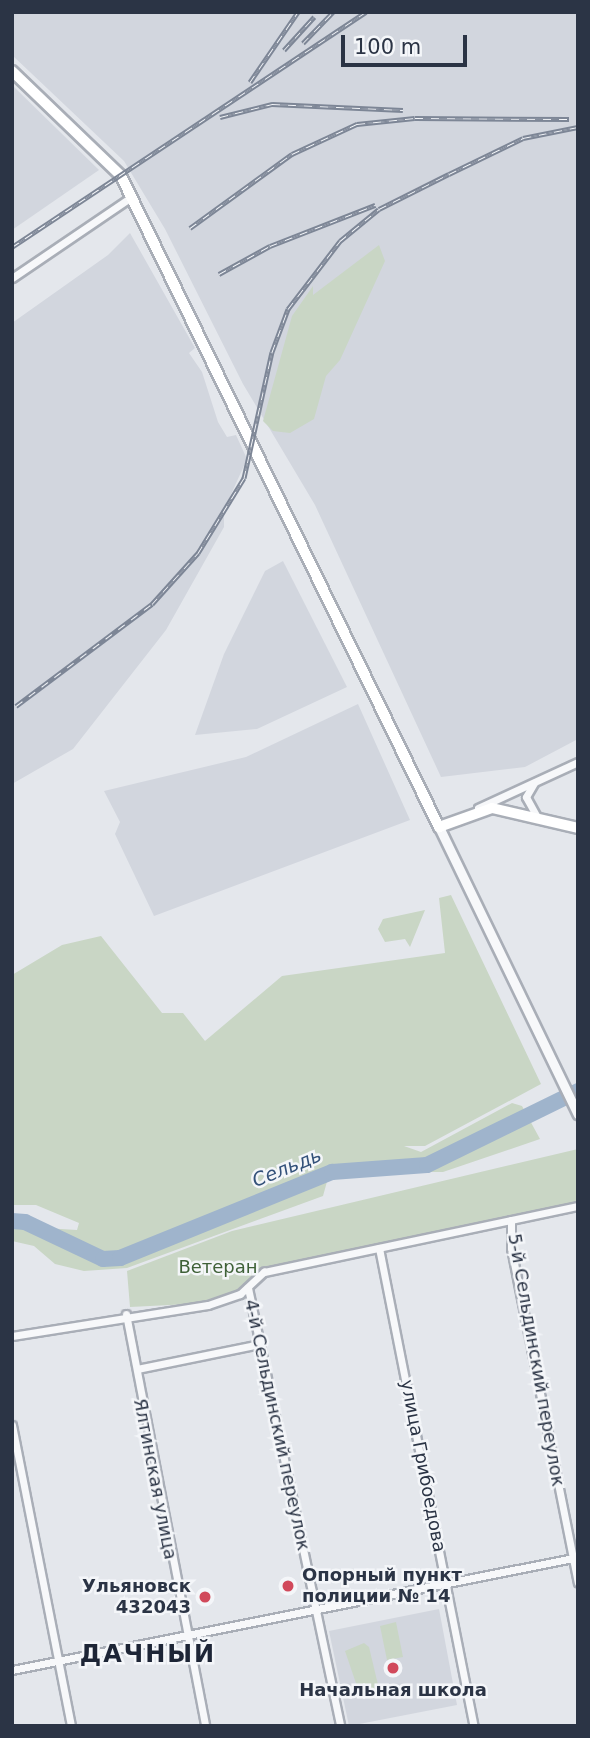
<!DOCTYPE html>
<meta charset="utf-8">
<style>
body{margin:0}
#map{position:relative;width:590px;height:1738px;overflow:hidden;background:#e4e7ec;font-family:"DejaVu Sans",sans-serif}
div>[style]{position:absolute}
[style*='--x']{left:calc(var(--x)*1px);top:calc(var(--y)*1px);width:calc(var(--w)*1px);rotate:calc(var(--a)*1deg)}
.built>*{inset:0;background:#d2d6de}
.green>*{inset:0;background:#c9d6c5}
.river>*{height:16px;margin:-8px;padding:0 8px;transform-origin:8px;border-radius:8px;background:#9fb4cc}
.roads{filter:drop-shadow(2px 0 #a9aeb7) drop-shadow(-2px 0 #a9aeb7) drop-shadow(0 2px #a9aeb7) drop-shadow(0 -2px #a9aeb7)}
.minor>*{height:7px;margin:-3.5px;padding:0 3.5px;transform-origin:3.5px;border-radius:3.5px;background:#f7f8fa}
.tertiary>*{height:9px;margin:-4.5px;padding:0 4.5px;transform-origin:4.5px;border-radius:4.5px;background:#f7f8fa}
.secondary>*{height:10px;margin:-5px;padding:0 5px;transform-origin:5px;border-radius:5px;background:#fff}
.rail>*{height:5px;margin-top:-2.5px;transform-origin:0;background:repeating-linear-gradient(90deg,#f4f6f9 0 8px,#7d8696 0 16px);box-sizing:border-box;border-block:2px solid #7d8696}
.dots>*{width:19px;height:19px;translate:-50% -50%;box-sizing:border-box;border:4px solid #f4f6f9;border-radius:50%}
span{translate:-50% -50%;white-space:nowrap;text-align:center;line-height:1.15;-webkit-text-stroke:5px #f4f6f9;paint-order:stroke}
.park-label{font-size:18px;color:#3f6138}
.street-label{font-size:18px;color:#2b3445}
.poi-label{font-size:18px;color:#2b3445;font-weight:700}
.left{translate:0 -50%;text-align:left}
.right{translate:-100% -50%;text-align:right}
.water-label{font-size:19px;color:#34527a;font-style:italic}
.district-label{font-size:24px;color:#1d2536;font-weight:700;letter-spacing:2px}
.frame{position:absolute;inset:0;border:14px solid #2b3445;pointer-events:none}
.scale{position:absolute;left:341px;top:35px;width:126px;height:32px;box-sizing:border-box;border:4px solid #2b3445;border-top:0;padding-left:9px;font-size:21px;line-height:24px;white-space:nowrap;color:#2b3445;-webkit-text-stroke:5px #f4f6f9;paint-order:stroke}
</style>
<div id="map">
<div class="built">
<div style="clip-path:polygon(12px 12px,578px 12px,578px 739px,525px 767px,441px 777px,315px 505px,243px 384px,165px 229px,124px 161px,12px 55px)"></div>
<div style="clip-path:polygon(12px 85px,99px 170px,12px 230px)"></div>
<div style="clip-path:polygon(130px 233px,195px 348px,189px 353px,202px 372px,218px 422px,227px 437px,236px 435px,247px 459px,224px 510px,224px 527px,166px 630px,73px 749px,12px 784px,12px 323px,108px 255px)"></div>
<div style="clip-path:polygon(283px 561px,347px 687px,257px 729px,195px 735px,224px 654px,265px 571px)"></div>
<div style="clip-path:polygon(358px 704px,410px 820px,154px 916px,115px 834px,120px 822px,104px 791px,246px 757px)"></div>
<div style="clip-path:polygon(439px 1609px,457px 1705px,349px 1726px,329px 1631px)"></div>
</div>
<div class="green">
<div style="clip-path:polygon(379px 245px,385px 261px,340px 360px,326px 376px,314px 419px,290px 433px,273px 431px,263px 421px,292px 316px,313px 286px,313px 295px)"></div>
<div style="clip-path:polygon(451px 895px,541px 1084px,425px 1146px,404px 1146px,421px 1152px,512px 1103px,522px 1106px,540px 1139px,443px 1172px,351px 1172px,328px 1178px,323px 1196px,127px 1268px,84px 1271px,55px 1264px,34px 1246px,12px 1241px,12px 1226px,77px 1230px,79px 1223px,36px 1205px,12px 1205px,12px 975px,62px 945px,101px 936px,162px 1013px,183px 1013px,205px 1041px,282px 976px,445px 953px,439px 898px)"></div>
<div style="clip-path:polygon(425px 910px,410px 947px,405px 939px,385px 942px,378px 929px,383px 919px)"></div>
<div style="clip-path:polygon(578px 1149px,578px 1204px,261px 1271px,233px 1294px,190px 1304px,130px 1307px,127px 1271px,232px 1231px)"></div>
<div style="clip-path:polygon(396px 1622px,403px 1657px,387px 1660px,380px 1626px)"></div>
<div style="clip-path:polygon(364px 1643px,369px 1647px,379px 1689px,360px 1695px,345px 1651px)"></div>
</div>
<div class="river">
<div style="--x:12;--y:1221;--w:13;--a:4"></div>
<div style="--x:25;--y:1222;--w:86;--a:25.4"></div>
<div style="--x:103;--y:1259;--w:17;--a:-3"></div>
<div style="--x:120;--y:1258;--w:229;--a:-22.1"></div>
<div style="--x:332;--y:1172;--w:95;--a:-4.2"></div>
<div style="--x:427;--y:1165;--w:168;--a:-26.1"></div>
</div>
<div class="roads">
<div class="minor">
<div style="--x:12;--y:278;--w:144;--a:-34.2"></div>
<div style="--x:534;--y:783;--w:16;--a:120"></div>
<div style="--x:526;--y:797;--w:21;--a:61"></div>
<div style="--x:478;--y:808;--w:110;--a:-24.7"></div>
<div style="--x:511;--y:1220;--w:28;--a:90"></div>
<div style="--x:511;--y:1248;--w:341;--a:78.7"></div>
<div style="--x:379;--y:1248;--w:487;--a:78.8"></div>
<div style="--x:248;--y:1288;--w:448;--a:78.1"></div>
<div style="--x:126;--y:1314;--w:420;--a:79.1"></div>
<div style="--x:12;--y:1336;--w:198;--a:-9"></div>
<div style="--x:208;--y:1305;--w:34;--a:-19"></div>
<div style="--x:240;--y:1294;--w:33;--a:-43"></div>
<div style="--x:264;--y:1272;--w:321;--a:-11.9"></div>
<div style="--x:137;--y:1369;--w:126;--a:-11.5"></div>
<div style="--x:12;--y:1425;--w:307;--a:78.9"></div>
<div style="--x:12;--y:1670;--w:577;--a:-11.29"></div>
</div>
<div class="tertiary">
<div style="--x:439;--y:827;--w:319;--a:64.2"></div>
</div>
<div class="secondary">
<div style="--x:12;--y:71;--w:151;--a:43.9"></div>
<div style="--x:121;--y:176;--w:725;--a:63.97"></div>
<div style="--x:439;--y:827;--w:56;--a:-19.7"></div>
<div style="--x:492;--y:808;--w:88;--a:13.1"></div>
</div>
</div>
<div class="rail">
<div style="--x:303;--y:43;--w:43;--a:-45.9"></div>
<div style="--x:284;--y:50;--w:45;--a:-47.7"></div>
<div style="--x:250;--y:82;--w:85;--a:-55.6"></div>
<div style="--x:220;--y:117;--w:54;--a:-14"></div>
<div style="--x:272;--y:104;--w:131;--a:2.6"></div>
<div style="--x:190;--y:228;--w:126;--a:-36"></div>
<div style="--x:292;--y:154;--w:72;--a:-24.8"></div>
<div style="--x:357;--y:124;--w:58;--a:-5.9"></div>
<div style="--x:415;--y:118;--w:154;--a:0.4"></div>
<div style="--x:12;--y:247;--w:425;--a:-33.6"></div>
<div style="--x:219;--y:274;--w:58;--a:-28.8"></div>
<div style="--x:270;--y:246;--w:113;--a:-21.3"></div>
<div style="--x:16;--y:706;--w:170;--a:-36.9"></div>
<div style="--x:152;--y:604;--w:69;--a:-48"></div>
<div style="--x:198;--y:553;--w:88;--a:-58.5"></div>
<div style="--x:244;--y:478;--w:129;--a:-77.5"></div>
<div style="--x:272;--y:352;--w:46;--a:-69.6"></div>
<div style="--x:288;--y:309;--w:86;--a:-52.6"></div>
<div style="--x:340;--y:241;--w:50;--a:-39.4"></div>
<div style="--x:379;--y:209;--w:78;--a:-26.6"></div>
<div style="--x:449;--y:174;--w:82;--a:-25.9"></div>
<div style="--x:523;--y:138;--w:56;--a:-11.3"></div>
</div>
<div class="dots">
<div style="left:288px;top:1586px;background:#d1495b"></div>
<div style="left:205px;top:1597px;background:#d1495b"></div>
<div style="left:393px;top:1668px;background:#d1495b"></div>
</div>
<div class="park-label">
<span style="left:218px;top:1267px">Ветеран</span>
</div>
<div class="street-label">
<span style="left:536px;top:1360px;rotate:80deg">5-й Сельдинский переулок</span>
<span style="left:277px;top:1425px;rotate:78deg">4-й Сельдинский переулок</span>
<span style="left:423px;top:1466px;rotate:79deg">улица Грибоедова</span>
<span style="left:155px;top:1479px;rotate:79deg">Ялтинская улица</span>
</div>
<div class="poi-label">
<span class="left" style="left:302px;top:1586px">Опорный пункт<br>полиции № 14</span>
<span class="right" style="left:191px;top:1597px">Ульяновск<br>432043</span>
<span style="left:393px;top:1690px">Начальная школа</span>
</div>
<div class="water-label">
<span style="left:287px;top:1168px;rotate:-22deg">Сельдь</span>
</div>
<div class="district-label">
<span style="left:148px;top:1655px">ДАЧНЫЙ</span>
</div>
<div class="frame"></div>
<div class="scale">100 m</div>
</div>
